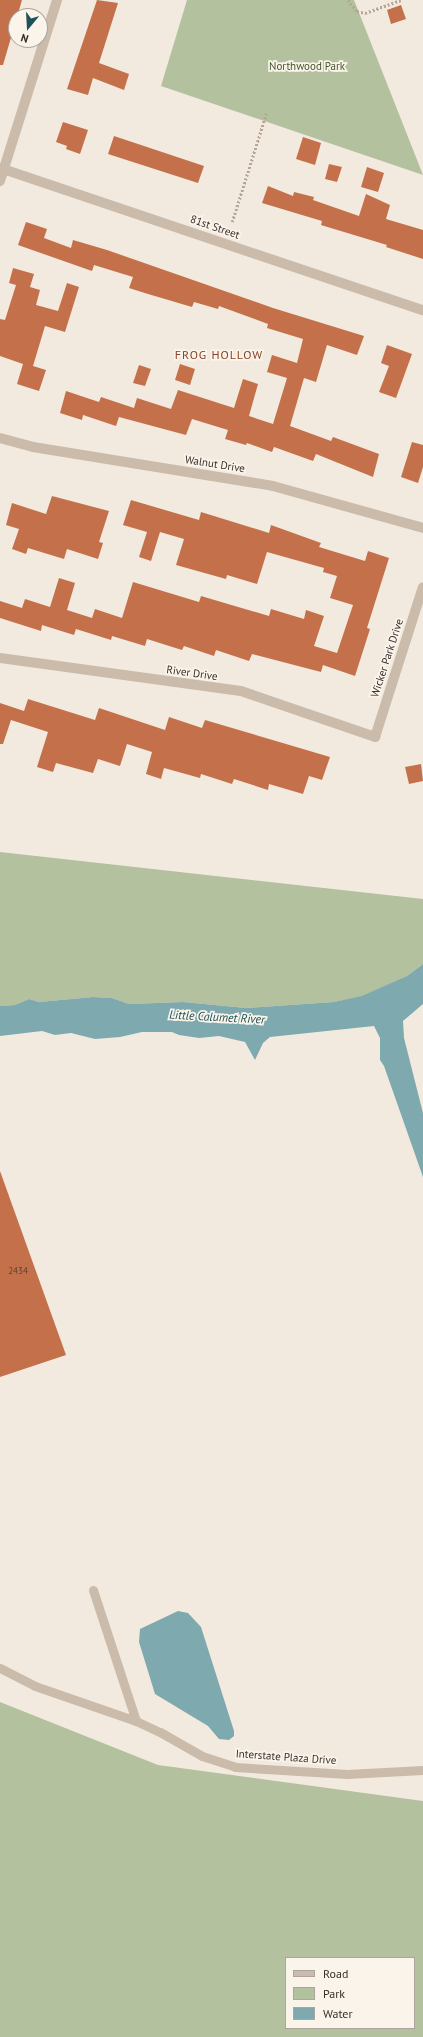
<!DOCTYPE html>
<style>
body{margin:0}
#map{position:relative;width:423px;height:2037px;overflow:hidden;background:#f2eade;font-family:"PT Sans",sans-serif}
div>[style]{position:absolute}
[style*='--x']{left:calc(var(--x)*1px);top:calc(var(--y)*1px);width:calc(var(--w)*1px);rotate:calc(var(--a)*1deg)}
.green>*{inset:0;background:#b3c19e}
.water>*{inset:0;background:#7ea9af}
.building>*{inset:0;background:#c4714b}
.path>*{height:2.5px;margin-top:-1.25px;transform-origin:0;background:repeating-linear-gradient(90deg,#b6a594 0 2px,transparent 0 4px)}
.lane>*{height:9px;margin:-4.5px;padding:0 4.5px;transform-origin:4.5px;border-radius:4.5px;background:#cabbaa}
.street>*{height:10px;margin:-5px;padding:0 5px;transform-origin:5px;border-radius:5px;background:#cabbaa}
span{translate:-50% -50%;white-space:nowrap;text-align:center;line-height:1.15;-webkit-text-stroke:3.5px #faf4eb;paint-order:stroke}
.number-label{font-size:9px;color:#5b4032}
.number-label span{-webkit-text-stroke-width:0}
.park-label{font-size:11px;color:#44562e}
.street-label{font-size:11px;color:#382f2a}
.neighbourhood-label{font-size:12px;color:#864224;letter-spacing:1px}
.water-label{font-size:12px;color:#205159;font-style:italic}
.legend{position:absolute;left:285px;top:1957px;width:130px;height:72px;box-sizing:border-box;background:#faf4eb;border:1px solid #aca59e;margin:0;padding:5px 7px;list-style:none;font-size:12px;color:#382f2a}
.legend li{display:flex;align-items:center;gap:8px;height:20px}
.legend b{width:20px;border:1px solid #aca59e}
.north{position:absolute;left:8px;top:8px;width:40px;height:40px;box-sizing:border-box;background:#faf4eb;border:1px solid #aca59e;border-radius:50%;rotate:198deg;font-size:11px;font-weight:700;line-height:16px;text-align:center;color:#382f2a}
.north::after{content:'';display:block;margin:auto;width:14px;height:18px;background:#205159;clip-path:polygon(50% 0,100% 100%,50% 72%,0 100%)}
</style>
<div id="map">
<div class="green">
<div style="clip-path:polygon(187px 0,354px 0,423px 175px,161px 86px)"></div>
<div style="clip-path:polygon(0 852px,423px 899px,423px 964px,407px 976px,362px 997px,334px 1002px,246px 1008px,183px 1002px,129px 1004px,112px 998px,93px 997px,39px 1002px,29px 999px,15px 1005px,0 1006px)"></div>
<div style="clip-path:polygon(evenodd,0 1702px,158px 1765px,423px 1801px,423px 2037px,0 2037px,0 1702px,286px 1958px,414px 1958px,414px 2028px,286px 2028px,286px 1958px)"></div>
</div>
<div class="water">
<div style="clip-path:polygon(423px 964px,423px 1004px,403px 1021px,404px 1038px,423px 1113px,423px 1177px,384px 1066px,380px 1060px,380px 1038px,374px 1026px,270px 1037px,263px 1043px,255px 1060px,245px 1042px,219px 1036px,199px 1038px,179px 1035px,172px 1032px,142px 1032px,120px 1037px,95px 1039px,71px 1033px,55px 1035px,42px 1031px,0 1036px,0 1006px,15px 1005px,29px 999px,39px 1002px,93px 997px,112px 998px,129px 1004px,183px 1002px,246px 1008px,334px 1002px,362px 996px,407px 976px)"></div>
<div style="clip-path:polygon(178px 1611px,188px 1613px,201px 1627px,234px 1731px,234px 1736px,229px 1740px,219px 1739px,208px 1726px,155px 1694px,139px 1642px,140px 1629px)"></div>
</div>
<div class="building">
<div style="clip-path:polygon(0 0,22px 0,3px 65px,0 65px)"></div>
<div style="clip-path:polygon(97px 0,118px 3px,99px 63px,129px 74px,124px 90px,93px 78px,88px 95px,67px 89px)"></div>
<div style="clip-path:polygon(401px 5px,406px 19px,391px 24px,387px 10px)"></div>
<div style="clip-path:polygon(63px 122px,88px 130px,80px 154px,66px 149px,67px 146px,56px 142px)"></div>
<div style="clip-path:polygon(114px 136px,204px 166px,198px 183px,108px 154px)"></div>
<div style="clip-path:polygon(303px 137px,321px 143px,315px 165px,296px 159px)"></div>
<div style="clip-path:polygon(329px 164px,342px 167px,337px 182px,325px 179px)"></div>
<div style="clip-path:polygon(367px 167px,384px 173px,378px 192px,361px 187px)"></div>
<div style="clip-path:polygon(268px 186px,293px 196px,294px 192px,314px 197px,313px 200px,359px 216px,366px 194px,390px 205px,386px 219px,423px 230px,423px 259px,386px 247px,387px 245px,321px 225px,322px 221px,262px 203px)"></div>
<div style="clip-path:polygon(26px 222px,47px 229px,44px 238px,71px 248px,73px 240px,107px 250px,273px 308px,364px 336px,357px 355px,327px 345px,316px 382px,304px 378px,290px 426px,331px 441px,333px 437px,379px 454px,373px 477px,316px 454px,313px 461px,274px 447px,272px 452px,247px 443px,246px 445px,225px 439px,228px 430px,192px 419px,186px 435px,119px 417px,116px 426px,83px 415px,82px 420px,60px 413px,66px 391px,99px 402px,101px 397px,134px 408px,137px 398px,171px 409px,178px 390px,234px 408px,243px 379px,258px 384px,249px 416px,273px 424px,287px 378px,267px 372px,272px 355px,297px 363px,303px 339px,267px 328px,268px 324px,219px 306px,218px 309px,194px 302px,192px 307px,148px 294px,129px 288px,133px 277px,94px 265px,92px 271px,18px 245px)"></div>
<div style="clip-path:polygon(13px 268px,34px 274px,30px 287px,40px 290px,36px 305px,58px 311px,67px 283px,79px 287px,65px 332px,45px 326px,33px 366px,46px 370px,39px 391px,17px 384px,23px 364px,0 356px,0 319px,5px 320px,16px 285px,9px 283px)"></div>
<div style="clip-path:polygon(387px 345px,412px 354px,396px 398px,379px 392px,389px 366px,381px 363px)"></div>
<div style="clip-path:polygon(180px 364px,195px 369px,190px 385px,175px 380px)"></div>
<div style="clip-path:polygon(139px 365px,151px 369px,145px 386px,133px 383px)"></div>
<div style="clip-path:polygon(412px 442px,423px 445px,423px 467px,418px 483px,401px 477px)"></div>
<div style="clip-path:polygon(52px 496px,109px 511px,99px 542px,103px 543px,98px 559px,67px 549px,64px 559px,28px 548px,26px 554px,12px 549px,19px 529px,6px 525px,12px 503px,46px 514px)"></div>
<div style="clip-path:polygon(131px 500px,199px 520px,201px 512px,269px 533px,271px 525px,321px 543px,319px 547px,365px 561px,368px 551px,389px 558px,367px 628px,370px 629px,355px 676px,323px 665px,321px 672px,252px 654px,249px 661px,216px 650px,214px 656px,184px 646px,182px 650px,147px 639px,145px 646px,112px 636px,111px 640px,76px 629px,74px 635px,42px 625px,41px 631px,0 618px,0 601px,22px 608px,25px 599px,50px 607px,59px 578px,75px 583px,67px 610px,92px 618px,95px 609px,122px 618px,133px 582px,199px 602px,201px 596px,269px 616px,271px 609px,304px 619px,306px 610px,324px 616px,314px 646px,337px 653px,353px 605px,330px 598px,337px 576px,323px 572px,324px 568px,267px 552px,257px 584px,227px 575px,226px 579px,176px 565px,184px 539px,160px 532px,151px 561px,139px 557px,147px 532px,123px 525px)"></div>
<div style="clip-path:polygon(28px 699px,95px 720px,99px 708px,165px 730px,169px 717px,202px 728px,205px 720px,330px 757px,322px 780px,309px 776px,303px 794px,269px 784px,268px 790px,234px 779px,232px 784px,201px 774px,200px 778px,164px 768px,161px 779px,146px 774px,152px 752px,127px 744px,120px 766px,98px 759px,93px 773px,56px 763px,53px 772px,37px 767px,48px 732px,11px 720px,3px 744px,0 744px,0 703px,24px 711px)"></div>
<div style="clip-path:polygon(421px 764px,423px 781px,409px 784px,405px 767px)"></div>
<div style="clip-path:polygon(0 1171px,66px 1355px,0 1377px)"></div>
</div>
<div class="path">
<div style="--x:348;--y:0;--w:14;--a:51"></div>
<div style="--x:357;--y:11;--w:8;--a:14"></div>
<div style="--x:365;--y:13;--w:38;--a:-20"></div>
<div style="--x:232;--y:222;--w:116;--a:-72.5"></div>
</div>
<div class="lane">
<div style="--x:93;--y:1590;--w:138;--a:71.8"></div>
<div style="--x:0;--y:1668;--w:39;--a:27"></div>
<div style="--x:35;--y:1686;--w:107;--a:19.1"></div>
<div style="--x:136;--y:1721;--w:26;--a:25"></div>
<div style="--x:160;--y:1732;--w:48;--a:29.7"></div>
<div style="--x:202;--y:1756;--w:35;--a:18"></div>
<div style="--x:235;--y:1767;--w:112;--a:3.6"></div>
<div style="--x:347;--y:1774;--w:76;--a:-3"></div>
</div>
<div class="street">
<div style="--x:0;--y:168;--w:446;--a:18.6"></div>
<div style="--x:0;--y:181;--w:190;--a:-72.5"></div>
<div style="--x:0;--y:438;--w:34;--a:15"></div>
<div style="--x:33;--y:447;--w:243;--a:9.2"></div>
<div style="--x:273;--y:486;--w:156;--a:15.6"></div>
<div style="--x:0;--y:658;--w:243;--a:7.8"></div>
<div style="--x:241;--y:691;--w:142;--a:18.9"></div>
<div style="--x:375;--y:737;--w:157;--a:-72.3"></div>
</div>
<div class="number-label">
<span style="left:18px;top:1271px">2434</span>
</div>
<div class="park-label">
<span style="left:307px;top:66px">Northwood Park</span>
</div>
<div class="street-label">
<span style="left:215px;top:227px;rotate:19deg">81st Street</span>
<span style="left:215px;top:464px;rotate:9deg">Walnut Drive</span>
<span style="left:387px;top:658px;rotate:-72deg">Wicker Park Drive</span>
<span style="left:192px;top:673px;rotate:8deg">River Drive</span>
<span style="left:286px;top:1757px;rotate:4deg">Interstate Plaza Drive</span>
</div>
<div class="neighbourhood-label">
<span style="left:219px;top:355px">FROG HOLLOW</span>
</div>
<div class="water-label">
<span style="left:217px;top:1017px;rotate:3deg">Little Calumet River</span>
</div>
<ul class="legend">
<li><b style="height:5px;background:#cabbaa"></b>Road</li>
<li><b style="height:11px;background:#b3c19e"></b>Park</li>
<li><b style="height:11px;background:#7ea9af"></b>Water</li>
</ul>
<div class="north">N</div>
</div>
